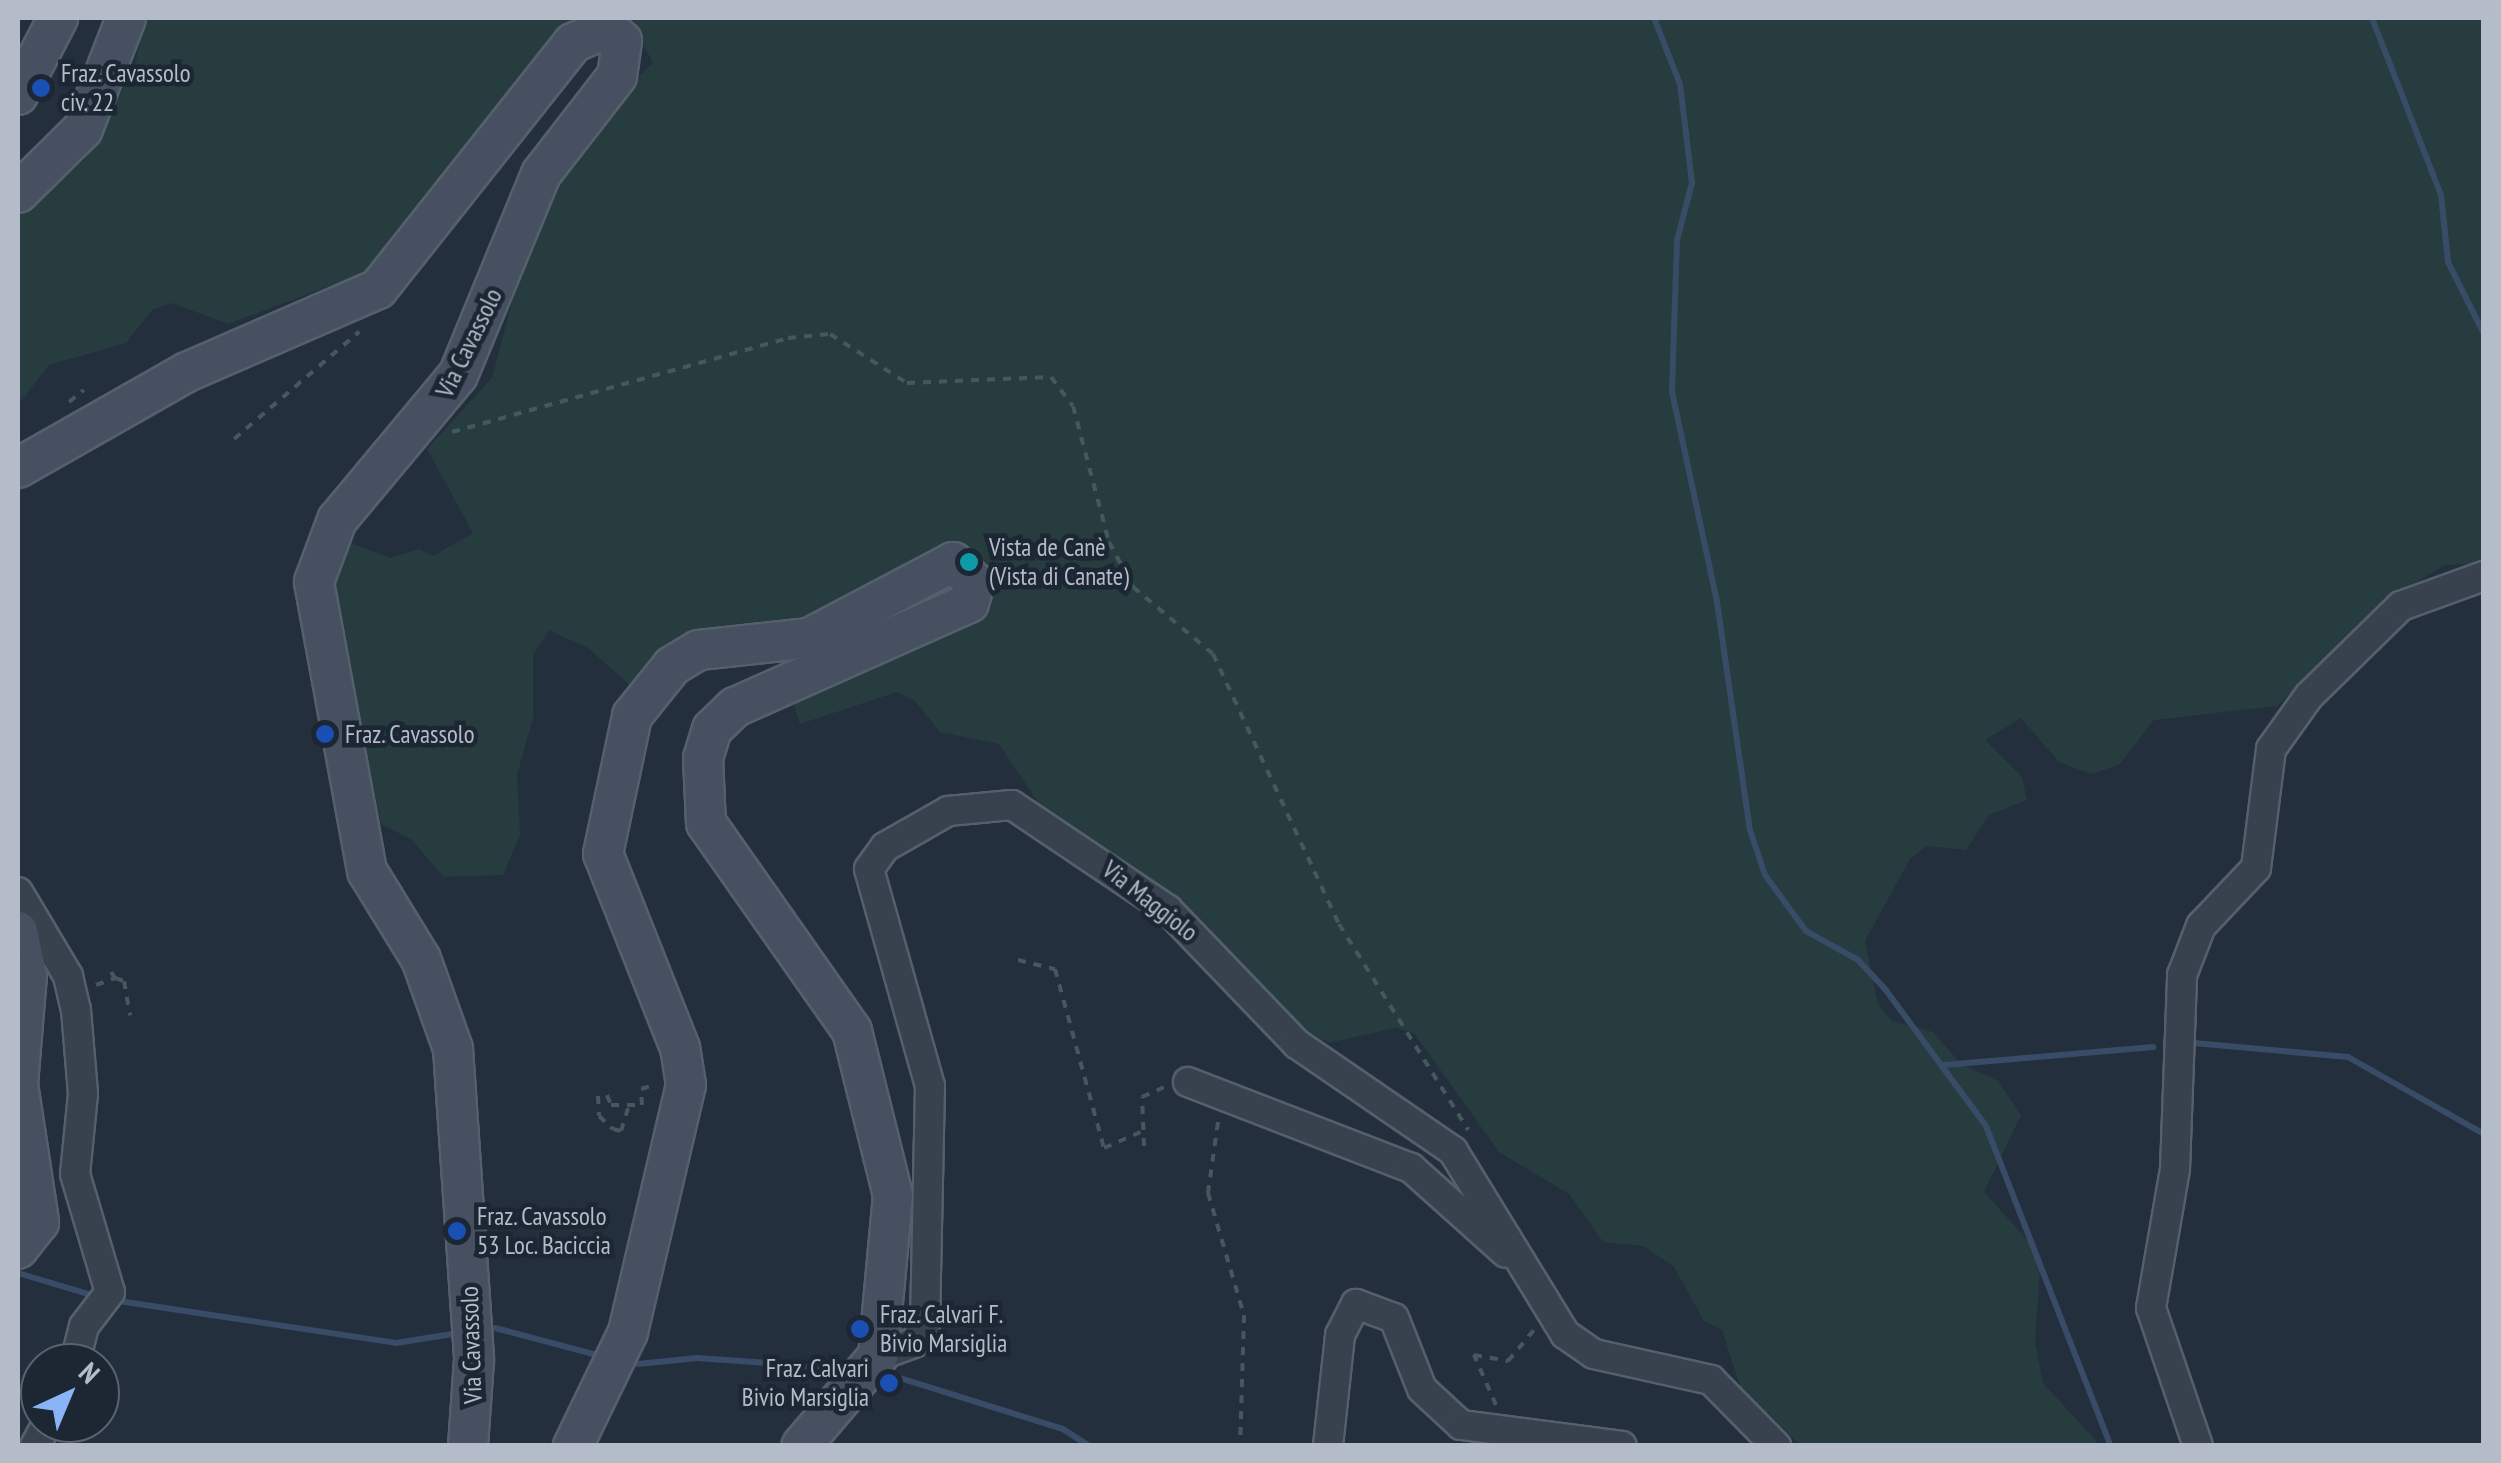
<!DOCTYPE html>
<meta charset="utf-8">
<style>
body{margin:0}
#map{position:relative;width:2501px;height:1463px;overflow:hidden;background:#242f3e;font-family:"PT Sans Narrow",sans-serif}
div>[style]{position:absolute}
[style*='--x']{left:calc(var(--x)*1px);top:calc(var(--y)*1px);width:calc(var(--w)*1px);rotate:calc(var(--a)*1deg)}
.green>*{inset:0;background:#263c3f}
.stream>*{height:6px;margin:-3px;padding:0 3px;transform-origin:3px;border-radius:3px;background:#394c67}
.path>*{height:4px;margin-top:-2px;transform-origin:0;background:repeating-linear-gradient(90deg,#44595c 0 8px,transparent 0 16px)}
.roads{filter:drop-shadow(2px 0 #565f6c) drop-shadow(-2px 0 #565f6c) drop-shadow(0 2px #565f6c) drop-shadow(0 -2px #565f6c)}
.street>*{height:28px;margin:-14px;padding:0 14px;transform-origin:14px;border-radius:14px;background:#38414e}
.secondary>*{height:38px;margin:-19px;padding:0 19px;transform-origin:19px;border-radius:19px;background:#465061}
.dots>*{width:28px;height:28px;translate:-50% -50%;box-sizing:border-box;border:5px solid #1d2633;border-radius:50%}
span{translate:-50% -50%;white-space:nowrap;text-align:center;line-height:1.15;-webkit-text-stroke:9px #1d2633;paint-order:stroke}
.poi-label{font-size:25px;color:#b4bcc9}
.left{translate:0 -50%;text-align:left}
.right{translate:-100% -50%;text-align:right}
.street-label{font-size:25px;color:#b4bcc9}
.frame{position:absolute;inset:0;border:20px solid #b4bcc9;pointer-events:none}
.north{position:absolute;left:20px;top:1343px;width:100px;height:100px;box-sizing:border-box;background:#1d2633;border:2px solid #59626f;border-radius:50%;rotate:44deg;font-size:28px;font-weight:700;line-height:40px;text-align:center;color:#b4bcc9}
.north::after{content:'';display:block;margin:auto;width:35px;height:45px;background:#8ab4f8;clip-path:polygon(50% 0,100% 100%,50% 72%,0 100%)}
</style>
<div id="map">
<div class="green">
<div style="clip-path:polygon(144px 18px,585px 18px,380px 267px,228px 324px,172px 303px,152px 310px,126px 343px,49px 365px,18px 405px,18px 211px,84px 161px,135px 67px)"></div>
<div style="clip-path:polygon(607px 18px,2483px 18px,2483px 564px,2445px 565px,2388px 599px,2277px 706px,2154px 720px,2119px 765px,2091px 774px,2059px 762px,2021px 718px,1985px 740px,2022px 777px,2027px 800px,1989px 815px,1966px 850px,1927px 846px,1910px 859px,1865px 941px,1878px 1004px,1892px 1021px,1933px 1032px,1961px 1064px,1998px 1081px,2021px 1115px,1984px 1192px,2041px 1255px,2035px 1341px,2043px 1383px,2100px 1445px,1800px 1445px,1740px 1386px,1722px 1330px,1704px 1321px,1674px 1267px,1644px 1246px,1603px 1242px,1569px 1194px,1499px 1152px,1414px 1033px,1395px 1028px,1329px 1043px,1293px 1023px,1044px 811px,999px 744px,940px 732px,915px 701px,897px 692px,800px 724px,794px 706px,805px 689px,982px 619px,989px 581px,969px 550px,954px 548px,803px 624px,633px 688px,588px 648px,549px 630px,533px 655px,533px 718px,517px 775px,520px 835px,503px 875px,444px 877px,411px 839px,381px 824px,331px 583px,350px 543px,391px 558px,419px 549px,433px 556px,473px 533px,427px 449px,492px 378px,533px 222px,590px 126px,653px 63px,633px 24px)"></div>
</div>
<div class="stream">
<div style="--x:1654;--y:18;--w:71;--a:68.5"></div>
<div style="--x:1680;--y:84;--w:100;--a:83.1"></div>
<div style="--x:1692;--y:183;--w:59;--a:104.7"></div>
<div style="--x:1677;--y:240;--w:152;--a:91.9"></div>
<div style="--x:1672;--y:392;--w:215;--a:77.9"></div>
<div style="--x:1717;--y:602;--w:230;--a:81.8"></div>
<div style="--x:1750;--y:830;--w:47;--a:71.6"></div>
<div style="--x:1765;--y:875;--w:69;--a:53.8"></div>
<div style="--x:1806;--y:931;--w:60;--a:29.1"></div>
<div style="--x:1858;--y:960;--w:40;--a:47"></div>
<div style="--x:1885;--y:989;--w:170;--a:53.6"></div>
<div style="--x:1986;--y:1126;--w:344;--a:68.7"></div>
<div style="--x:2372;--y:18;--w:190;--a:68.7"></div>
<div style="--x:2441;--y:195;--w:67;--a:84"></div>
<div style="--x:2448;--y:262;--w:80;--a:63.4"></div>
<div style="--x:2194;--y:1043;--w:155;--a:5.2"></div>
<div style="--x:2348;--y:1057;--w:156;--a:29.5"></div>
<div style="--x:1944;--y:1065;--w:210;--a:-4.9"></div>
<div style="--x:18;--y:1273;--w:84;--a:16.7"></div>
<div style="--x:119;--y:1301;--w:280;--a:8.6"></div>
<div style="--x:396;--y:1343;--w:57;--a:-9.1"></div>
<div style="--x:495;--y:1328;--w:106;--a:14.8"></div>
<div style="--x:638;--y:1364;--w:59;--a:-5.8"></div>
<div style="--x:697;--y:1358;--w:155;--a:4.1"></div>
<div style="--x:884;--y:1373;--w:188;--a:17.4"></div>
<div style="--x:1063;--y:1429;--w:31;--a:33"></div>
</div>
<div class="path">
<div style="--x:69;--y:402;--w:19;--a:-39"></div>
<div style="--x:452;--y:432;--w:349;--a:-15.6"></div>
<div style="--x:788;--y:338;--w:42;--a:-5.4"></div>
<div style="--x:830;--y:334;--w:91;--a:32.5"></div>
<div style="--x:907;--y:383;--w:144;--a:-2.4"></div>
<div style="--x:1051;--y:377;--w:36;--a:53"></div>
<div style="--x:1073;--y:406;--w:141;--a:75.2"></div>
<div style="--x:1109;--y:542;--w:51;--a:61.9"></div>
<div style="--x:1133;--y:587;--w:104;--a:39.9"></div>
<div style="--x:1213;--y:654;--w:298;--a:65"></div>
<div style="--x:1339;--y:924;--w:243;--a:57.9"></div>
<div style="--x:234;--y:439;--w:165;--a:-40.6"></div>
<div style="--x:1018;--y:960;--w:38;--a:14"></div>
<div style="--x:1055;--y:969;--w:186;--a:74.7"></div>
<div style="--x:1104;--y:1148;--w:43;--a:-23.6"></div>
<div style="--x:115;--y:978;--w:9;--a:18"></div>
<div style="--x:124;--y:981;--w:35;--a:80"></div>
<div style="--x:96;--y:985;--w:20;--a:-20"></div>
<div style="--x:115;--y:978;--w:7;--a:-124"></div>
<div style="--x:607;--y:1095;--w:11;--a:68"></div>
<div style="--x:611;--y:1105;--w:31;--a:0"></div>
<div style="--x:642;--y:1105;--w:16;--a:-94"></div>
<div style="--x:641;--y:1089;--w:14;--a:-17"></div>
<div style="--x:598;--y:1096;--w:20;--a:87"></div>
<div style="--x:599;--y:1116;--w:19;--a:43"></div>
<div style="--x:613;--y:1129;--w:8;--a:14"></div>
<div style="--x:621;--y:1131;--w:28;--a:-73"></div>
<div style="--x:1218;--y:1122;--w:72;--a:98"></div>
<div style="--x:1208;--y:1193;--w:127;--a:73.6"></div>
<div style="--x:1244;--y:1315;--w:131;--a:91.7"></div>
<div style="--x:1144;--y:1146;--w:49;--a:-92.3"></div>
<div style="--x:1142;--y:1097;--w:24;--a:-24"></div>
<div style="--x:1496;--y:1405;--w:55;--a:-113.7"></div>
<div style="--x:1474;--y:1355;--w:35;--a:10"></div>
<div style="--x:1508;--y:1361;--w:40;--a:-50"></div>
</div>
<div class="roads">
<div class="street">
<div style="--x:18;--y:892;--w:98;--a:59.2"></div>
<div style="--x:68;--y:976;--w:35;--a:77"></div>
<div style="--x:76;--y:1010;--w:84;--a:85.2"></div>
<div style="--x:83;--y:1094;--w:80;--a:95.7"></div>
<div style="--x:75;--y:1174;--w:123;--a:73.5"></div>
<div style="--x:110;--y:1292;--w:43;--a:127.4"></div>
<div style="--x:84;--y:1326;--w:38;--a:104"></div>
<div style="--x:1188;--y:1082;--w:239;--a:21.1"></div>
<div style="--x:1411;--y:1168;--w:127;--a:41.8"></div>
<div style="--x:878;--y:1356;--w:38;--a:-20"></div>
<div style="--x:914;--y:1343;--w:22;--a:-60"></div>
<div style="--x:925;--y:1324;--w:238;--a:-88.8"></div>
<div style="--x:930;--y:1086;--w:225;--a:-105.7"></div>
<div style="--x:869;--y:869;--w:27;--a:-54"></div>
<div style="--x:885;--y:847;--w:73;--a:-29.7"></div>
<div style="--x:948;--y:811;--w:64;--a:-5.4"></div>
<div style="--x:1012;--y:805;--w:188;--a:33.9"></div>
<div style="--x:1168;--y:910;--w:186;--a:46.1"></div>
<div style="--x:1297;--y:1044;--w:189;--a:34.4"></div>
<div style="--x:1453;--y:1151;--w:215;--a:58.5"></div>
<div style="--x:1565;--y:1334;--w:35;--a:35"></div>
<div style="--x:1594;--y:1354;--w:120;--a:12.5"></div>
<div style="--x:1711;--y:1380;--w:93;--a:45.4"></div>
<div style="--x:35;--y:1446;--w:26;--a:-62"></div>
<div style="--x:1328;--y:1446;--w:112;--a:-83.8"></div>
<div style="--x:1340;--y:1335;--w:35;--a:-63"></div>
<div style="--x:1356;--y:1304;--w:40;--a:20.2"></div>
<div style="--x:1394;--y:1318;--w:76;--a:68.5"></div>
<div style="--x:1422;--y:1389;--w:53;--a:42.7"></div>
<div style="--x:1461;--y:1425;--w:162;--a:7.4"></div>
<div style="--x:2198;--y:1446;--w:146;--a:-108.8"></div>
<div style="--x:2151;--y:1308;--w:141;--a:-80.2"></div>
<div style="--x:2175;--y:1169;--w:194;--a:-87.9"></div>
<div style="--x:2182;--y:975;--w:53;--a:-68.8"></div>
<div style="--x:2201;--y:926;--w:80;--a:-46.5"></div>
<div style="--x:2256;--y:868;--w:120;--a:-82.8"></div>
<div style="--x:2271;--y:749;--w:65;--a:-54.4"></div>
<div style="--x:2309;--y:696;--w:129;--a:-44.4"></div>
<div style="--x:2401;--y:606;--w:88;--a:-19.9"></div>
</div>
<div class="secondary">
<div style="--x:18;--y:95;--w:87;--a:-62.5"></div>
<div style="--x:18;--y:193;--w:91;--a:-44.6"></div>
<div style="--x:83;--y:129;--w:119;--a:-68.8"></div>
<div style="--x:18;--y:468;--w:194;--a:-29.6"></div>
<div style="--x:187;--y:372;--w:208;--a:-23.5"></div>
<div style="--x:378;--y:289;--w:314;--a:-51.6"></div>
<div style="--x:573;--y:43;--w:37;--a:-24"></div>
<div style="--x:607;--y:28;--w:20;--a:41"></div>
<div style="--x:622;--y:41;--w:35;--a:98"></div>
<div style="--x:617;--y:76;--w:124;--a:127.8"></div>
<div style="--x:541;--y:174;--w:217;--a:112.4"></div>
<div style="--x:458;--y:375;--w:189;--a:129.8"></div>
<div style="--x:337;--y:520;--w:66;--a:110.4"></div>
<div style="--x:314;--y:582;--w:294;--a:79.6"></div>
<div style="--x:367;--y:871;--w:103;--a:58.5"></div>
<div style="--x:421;--y:959;--w:96;--a:70.4"></div>
<div style="--x:453;--y:1049;--w:312;--a:86.1"></div>
<div style="--x:474;--y:1360;--w:86;--a:94"></div>
<div style="--x:18;--y:931;--w:45;--a:78.4"></div>
<div style="--x:27;--y:975;--w:109;--a:94.7"></div>
<div style="--x:18;--y:1084;--w:140;--a:81.3"></div>
<div style="--x:39;--y:1222;--w:34;--a:128"></div>
<div style="--x:573;--y:1446;--w:127;--a:-64.2"></div>
<div style="--x:628;--y:1332;--w:254;--a:-76.8"></div>
<div style="--x:686;--y:1085;--w:37;--a:-99"></div>
<div style="--x:680;--y:1048;--w:209;--a:-111.6"></div>
<div style="--x:603;--y:854;--w:141;--a:-78.1"></div>
<div style="--x:632;--y:716;--w:64;--a:-51.3"></div>
<div style="--x:672;--y:666;--w:31;--a:-31"></div>
<div style="--x:699;--y:650;--w:111;--a:-6.2"></div>
<div style="--x:809;--y:638;--w:163;--a:-27.8"></div>
<div style="--x:953;--y:562;--w:30;--a:44"></div>
<div style="--x:975;--y:583;--w:21;--a:107"></div>
<div style="--x:969;--y:603;--w:256;--a:156"></div>
<div style="--x:735;--y:707;--w:32;--a:136"></div>
<div style="--x:712;--y:729;--w:30;--a:107"></div>
<div style="--x:703;--y:758;--w:65;--a:87.4"></div>
<div style="--x:706;--y:823;--w:254;--a:54.9"></div>
<div style="--x:852;--y:1031;--w:169;--a:76"></div>
<div style="--x:893;--y:1195;--w:162;--a:95.3"></div>
<div style="--x:878;--y:1356;--w:118;--a:130.5"></div>
</div>
</div>
<div class="dots">
<div style="left:41px;top:88px;background:#1a4fb4"></div>
<div style="left:969px;top:562px;background:#0f9aa8"></div>
<div style="left:325px;top:734px;background:#1a4fb4"></div>
<div style="left:457px;top:1231px;background:#1a4fb4"></div>
<div style="left:860px;top:1329px;background:#1a4fb4"></div>
<div style="left:889px;top:1383px;background:#1a4fb4"></div>
</div>
<div class="poi-label">
<span class="left" style="left:61px;top:88px">Fraz. Cavassolo<br>civ. 22</span>
<span class="left" style="left:989px;top:562px">Vista de Canè<br>(Vista di Canate)</span>
<span class="left" style="left:345px;top:734px">Fraz. Cavassolo</span>
<span class="left" style="left:477px;top:1231px">Fraz. Cavassolo<br>53 Loc. Baciccia</span>
<span class="left" style="left:880px;top:1329px">Fraz. Calvari F.<br>Bivio Marsiglia</span>
<span class="right" style="left:869px;top:1383px">Fraz. Calvari<br>Bivio Marsiglia</span>
</div>
<div class="street-label">
<span style="left:469px;top:343px;rotate:-64deg">Via Cavassolo</span>
<span style="left:1150px;top:901px;rotate:38deg">Via Maggiolo</span>
<span style="left:471px;top:1345px;rotate:-92deg">Via Cavassolo</span>
</div>
<div class="frame"></div>
<div class="north">N</div>
</div>
